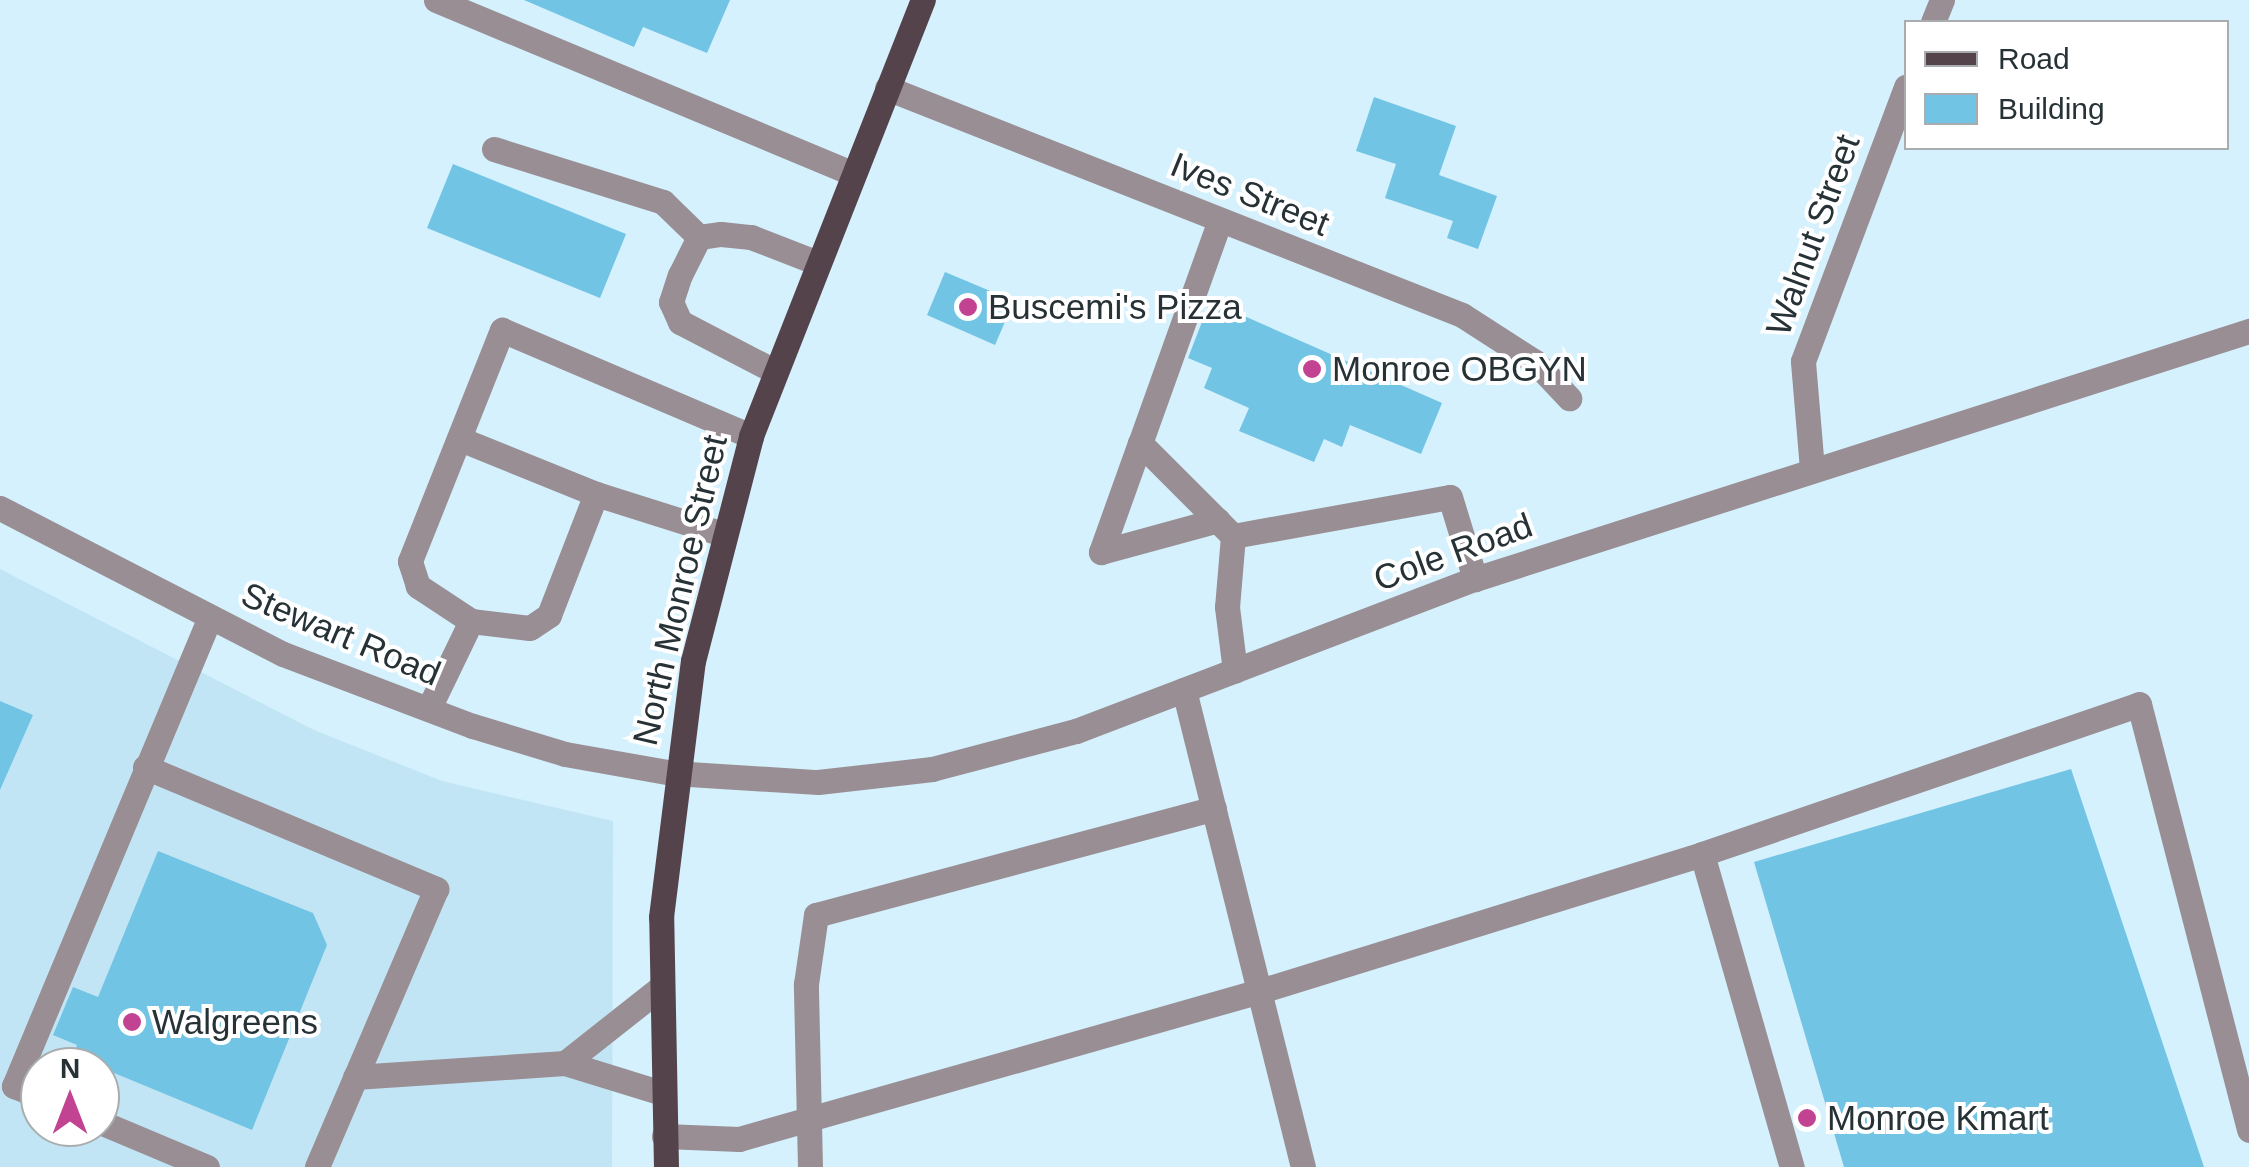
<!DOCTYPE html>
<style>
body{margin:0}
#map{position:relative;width:2249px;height:1167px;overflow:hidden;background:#d4f1fd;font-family:Helvetica,sans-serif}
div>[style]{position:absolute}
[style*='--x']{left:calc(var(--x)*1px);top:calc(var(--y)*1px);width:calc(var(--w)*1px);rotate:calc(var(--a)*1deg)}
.built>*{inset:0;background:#c2e5f5}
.building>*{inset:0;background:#72c4e4}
.minor>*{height:25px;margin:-12.5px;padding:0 12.5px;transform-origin:12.5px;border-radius:12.5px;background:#998e93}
.major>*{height:25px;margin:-12.5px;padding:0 12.5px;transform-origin:12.5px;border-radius:12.5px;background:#55434c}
.dots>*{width:28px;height:28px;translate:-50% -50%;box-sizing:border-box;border:5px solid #fff;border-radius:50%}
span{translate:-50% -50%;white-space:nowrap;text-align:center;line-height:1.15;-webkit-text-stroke:8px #fff;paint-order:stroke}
.street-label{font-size:35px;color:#273237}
.poi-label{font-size:35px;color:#273237}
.left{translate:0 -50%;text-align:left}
.legend{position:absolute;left:1904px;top:20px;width:325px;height:130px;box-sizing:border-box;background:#fff;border:2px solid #a9adaf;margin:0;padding:12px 18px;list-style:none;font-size:30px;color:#273237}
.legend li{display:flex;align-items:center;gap:20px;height:50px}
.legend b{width:50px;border:2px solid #a9adaf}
.north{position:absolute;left:20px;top:1047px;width:100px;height:100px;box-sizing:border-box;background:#fff;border:2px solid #a9adaf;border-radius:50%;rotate:0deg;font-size:28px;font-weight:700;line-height:40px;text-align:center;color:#273237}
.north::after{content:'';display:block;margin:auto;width:35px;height:45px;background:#c14391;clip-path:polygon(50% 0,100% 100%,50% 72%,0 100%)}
</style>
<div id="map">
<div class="built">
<div style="clip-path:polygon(evenodd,0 569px,314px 730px,442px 781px,613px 821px,612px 1167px,0 1167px,0 569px,40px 1067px,100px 1067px,100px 1127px,40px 1127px,40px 1067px)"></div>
</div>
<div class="building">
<div style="clip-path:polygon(524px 0,730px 0,707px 53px,643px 27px,634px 47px)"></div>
<div style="clip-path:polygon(1374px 97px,1456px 126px,1439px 175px,1497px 196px,1478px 249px,1447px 238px,1453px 221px,1385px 198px,1396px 164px,1356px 151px)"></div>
<div style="clip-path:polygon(453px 164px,626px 234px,600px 298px,427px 228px)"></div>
<div style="clip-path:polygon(945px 272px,1014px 301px,995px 345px,927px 315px)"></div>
<div style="clip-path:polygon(1210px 301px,1442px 403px,1421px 454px,1350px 425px,1342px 447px,1324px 439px,1314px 462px,1239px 431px,1249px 408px,1204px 388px,1212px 368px,1188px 358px)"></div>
<div style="clip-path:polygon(0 701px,33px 715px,0 790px)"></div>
<div style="clip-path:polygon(2071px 769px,2204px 1167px,1844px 1167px,1754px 862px)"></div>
<div style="clip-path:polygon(158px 851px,313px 913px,327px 945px,252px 1130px,73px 1056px,77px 1045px,53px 1035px,73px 987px,98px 997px)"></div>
</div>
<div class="minor">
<div style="--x:436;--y:0;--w:452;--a:22.6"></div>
<div style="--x:1933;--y:22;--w:24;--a:-68"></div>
<div style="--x:887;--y:88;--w:618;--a:21.54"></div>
<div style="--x:1462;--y:315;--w:87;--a:32.8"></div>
<div style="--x:1535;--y:362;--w:50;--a:46.6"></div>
<div style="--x:494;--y:149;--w:177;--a:17.4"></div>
<div style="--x:663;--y:202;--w:50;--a:44.2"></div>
<div style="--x:1220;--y:220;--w:237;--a:109.7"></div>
<div style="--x:1140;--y:443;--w:132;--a:45"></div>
<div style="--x:1233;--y:536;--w:220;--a:-10.2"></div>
<div style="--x:1450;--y:497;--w:86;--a:73"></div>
<div style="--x:776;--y:372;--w:108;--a:-152.5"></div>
<div style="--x:680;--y:322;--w:22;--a:-114"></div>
<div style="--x:671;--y:302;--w:28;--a:-72"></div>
<div style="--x:680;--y:275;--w:42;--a:-63.4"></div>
<div style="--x:699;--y:237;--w:22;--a:-8"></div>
<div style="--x:721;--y:234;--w:30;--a:6"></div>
<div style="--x:751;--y:237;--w:72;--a:21.2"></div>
<div style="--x:460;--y:439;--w:147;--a:22"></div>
<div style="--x:596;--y:494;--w:133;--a:17.5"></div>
<div style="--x:1140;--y:443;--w:116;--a:109.7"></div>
<div style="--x:1101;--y:552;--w:121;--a:-15.3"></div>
<div style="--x:1812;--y:469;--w:108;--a:-94.8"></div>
<div style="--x:1803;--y:361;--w:293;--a:-69.4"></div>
<div style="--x:0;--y:508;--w:318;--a:27.3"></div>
<div style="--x:283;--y:654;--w:203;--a:20.8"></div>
<div style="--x:473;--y:726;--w:96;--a:16.9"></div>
<div style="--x:565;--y:754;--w:110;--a:10"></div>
<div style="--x:673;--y:773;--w:145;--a:3.6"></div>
<div style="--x:818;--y:782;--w:115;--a:-6.5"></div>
<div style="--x:932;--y:769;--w:149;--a:-14.8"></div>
<div style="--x:1076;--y:731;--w:427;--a:-20.9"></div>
<div style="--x:1475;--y:579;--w:813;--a:-17.77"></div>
<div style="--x:1233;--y:536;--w:71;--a:94.8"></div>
<div style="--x:1227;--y:607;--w:64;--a:82.9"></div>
<div style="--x:471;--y:621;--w:59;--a:6.8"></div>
<div style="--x:530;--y:628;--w:23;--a:-34"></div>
<div style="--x:549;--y:615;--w:130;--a:-68.8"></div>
<div style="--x:1184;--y:690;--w:492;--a:76"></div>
<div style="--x:429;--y:708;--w:97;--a:-64.2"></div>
<div style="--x:471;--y:621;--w:64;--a:-146.6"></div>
<div style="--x:418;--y:586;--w:26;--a:-108"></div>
<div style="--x:410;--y:561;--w:249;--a:-68.3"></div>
<div style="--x:502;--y:330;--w:271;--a:23.1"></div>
<div style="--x:145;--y:767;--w:316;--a:22.7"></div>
<div style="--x:436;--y:889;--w:302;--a:113.2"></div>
<div style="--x:1702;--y:854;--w:462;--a:-18.9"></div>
<div style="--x:2139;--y:704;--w:440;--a:75.5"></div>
<div style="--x:565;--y:1063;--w:121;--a:-38.3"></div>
<div style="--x:355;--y:1077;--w:210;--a:-3.8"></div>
<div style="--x:565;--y:1063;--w:102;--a:17.2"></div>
<div style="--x:40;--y:1096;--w:28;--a:-159"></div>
<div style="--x:14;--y:1086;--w:508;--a:-67.32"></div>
<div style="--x:100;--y:1122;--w:116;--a:22.8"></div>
<div style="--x:664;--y:1136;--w:75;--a:2.3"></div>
<div style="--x:739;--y:1139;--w:542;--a:-15.86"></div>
<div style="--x:1260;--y:991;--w:463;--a:-17.2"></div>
<div style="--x:1702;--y:854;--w:326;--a:74"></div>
<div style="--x:810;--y:1167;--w:183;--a:-91.3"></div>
<div style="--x:806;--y:984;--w:70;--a:-81.8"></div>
<div style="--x:816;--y:915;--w:412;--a:-15"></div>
</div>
<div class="major">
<div style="--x:666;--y:1167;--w:250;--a:-91.1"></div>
<div style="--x:661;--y:917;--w:258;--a:-82.9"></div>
<div style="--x:693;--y:661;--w:232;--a:-75.5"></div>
<div style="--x:751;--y:436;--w:469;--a:-68.5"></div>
</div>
<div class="dots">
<div style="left:968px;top:307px;background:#c14391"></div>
<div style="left:1312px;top:369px;background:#c14391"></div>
<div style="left:132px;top:1022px;background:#c14391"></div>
<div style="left:1807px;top:1118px;background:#c14391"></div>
</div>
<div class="street-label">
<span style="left:1250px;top:194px;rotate:22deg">Ives Street</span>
<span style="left:1813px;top:235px;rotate:-70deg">Walnut Street</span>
<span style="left:1453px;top:552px;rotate:-20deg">Cole Road</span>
<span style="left:680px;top:590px;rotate:-77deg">North Monroe Street</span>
<span style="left:341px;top:634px;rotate:23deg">Stewart Road</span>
</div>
<div class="poi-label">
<span class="left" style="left:988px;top:307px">Buscemi's Pizza</span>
<span class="left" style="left:1332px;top:369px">Monroe OBGYN</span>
<span class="left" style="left:152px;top:1022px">Walgreens</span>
<span class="left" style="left:1827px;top:1118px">Monroe Kmart</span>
</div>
<ul class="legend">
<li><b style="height:12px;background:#55434c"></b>Road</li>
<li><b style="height:28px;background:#72c4e4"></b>Building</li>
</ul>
<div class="north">N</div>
</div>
